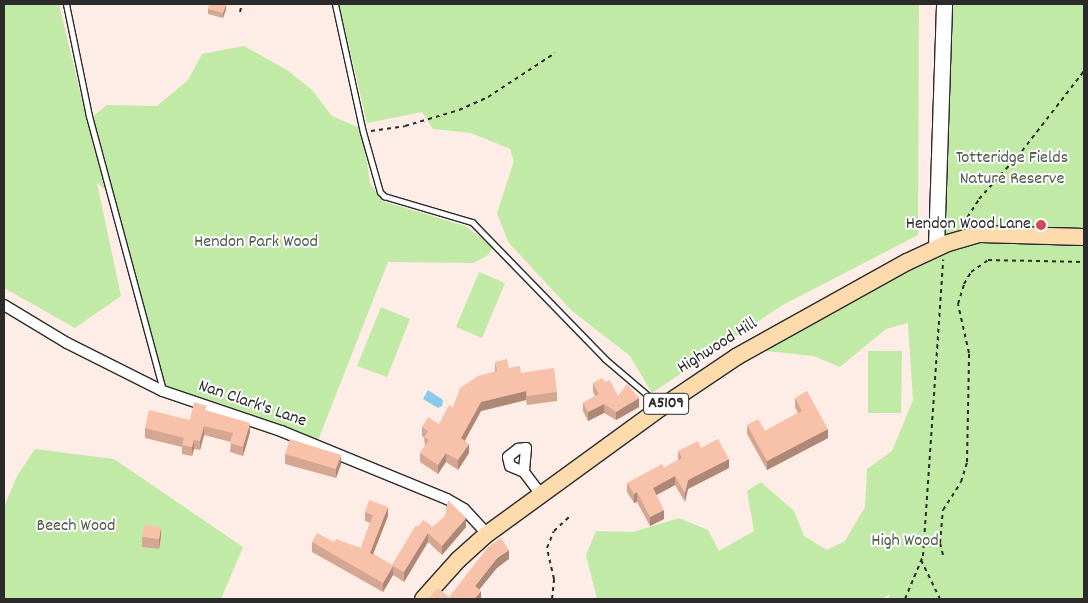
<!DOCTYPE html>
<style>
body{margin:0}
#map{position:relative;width:1088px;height:603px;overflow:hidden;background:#fdede6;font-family:Dekko,sans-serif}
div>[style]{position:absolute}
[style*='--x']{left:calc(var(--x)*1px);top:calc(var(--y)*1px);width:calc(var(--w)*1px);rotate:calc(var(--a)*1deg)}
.green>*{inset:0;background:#c1eaa6}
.water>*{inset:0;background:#8bcaeb}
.path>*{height:2px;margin-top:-1px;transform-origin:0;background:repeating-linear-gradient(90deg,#2b2b2b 0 4px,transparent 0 8px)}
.roads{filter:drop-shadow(1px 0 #2b2b2b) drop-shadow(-1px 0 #2b2b2b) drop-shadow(0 1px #2b2b2b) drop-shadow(0 -1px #2b2b2b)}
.service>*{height:5px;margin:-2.5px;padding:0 2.5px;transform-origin:2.5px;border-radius:2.5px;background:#fff}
.minor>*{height:10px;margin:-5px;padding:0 5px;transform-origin:5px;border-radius:5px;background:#fff}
.secondary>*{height:15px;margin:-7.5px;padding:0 7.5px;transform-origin:7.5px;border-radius:7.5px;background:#fff}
.primary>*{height:16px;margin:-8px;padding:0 8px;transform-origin:8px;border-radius:8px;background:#fedbac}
.wall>*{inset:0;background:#d5a792}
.shaded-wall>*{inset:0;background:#ae8877}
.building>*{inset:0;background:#f8c2aa}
.dots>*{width:14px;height:14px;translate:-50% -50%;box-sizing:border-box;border:2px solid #fff;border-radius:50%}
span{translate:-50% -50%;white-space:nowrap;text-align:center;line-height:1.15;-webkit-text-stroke:4px #fff;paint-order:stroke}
.shield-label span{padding:1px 4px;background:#fff;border:1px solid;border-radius:4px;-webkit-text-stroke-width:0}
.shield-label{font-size:16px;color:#2b2b2b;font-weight:700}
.park-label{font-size:18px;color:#505b4a}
.poi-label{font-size:18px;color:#2b2b2b}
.right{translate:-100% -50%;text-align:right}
.street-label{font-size:18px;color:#2b2b2b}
.frame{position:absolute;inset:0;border:5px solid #2b2b2b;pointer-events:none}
</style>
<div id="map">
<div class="green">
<div style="clip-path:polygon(4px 4px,59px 4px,87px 121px,107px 105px,157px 106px,188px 80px,202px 54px,244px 46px,287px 70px,312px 90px,332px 116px,362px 129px,370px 183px,382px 201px,465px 226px,494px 247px,487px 256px,473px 263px,388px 262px,315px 448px,163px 391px,112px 195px,97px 183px,121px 296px,75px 328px,4px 288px)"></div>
<div style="clip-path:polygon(339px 4px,919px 4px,918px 235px,781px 306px,652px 393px,630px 356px,572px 311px,508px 242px,497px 213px,514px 161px,510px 149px,471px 133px,433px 129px,422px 112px,367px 123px)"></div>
<div style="clip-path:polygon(944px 4px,1084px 4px,1084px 599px,888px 599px,890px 594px,882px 599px,597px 599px,586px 555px,596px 531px,633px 532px,679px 518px,708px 530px,719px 551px,754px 531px,747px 491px,761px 482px,794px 511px,804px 536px,827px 550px,845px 541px,865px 507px,867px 469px,892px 451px,913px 400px,908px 323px,886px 329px,840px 367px,813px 356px,765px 351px,802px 318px,930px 255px)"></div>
<div style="clip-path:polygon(479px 272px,505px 283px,482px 338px,456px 327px)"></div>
<div style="clip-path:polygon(381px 307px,410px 319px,387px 377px,357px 366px)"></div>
<div style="clip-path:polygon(868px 351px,902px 351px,901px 413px,868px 413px)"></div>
<div style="clip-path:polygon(35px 449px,114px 459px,243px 547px,221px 599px,4px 599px,4px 507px,17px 476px)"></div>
</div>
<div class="water">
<div style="clip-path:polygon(428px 390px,443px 400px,442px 406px,438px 408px,423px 399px)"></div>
</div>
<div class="path">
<div style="--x:240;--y:12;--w:8;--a:-76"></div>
<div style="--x:371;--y:131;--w:34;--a:-8"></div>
<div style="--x:405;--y:126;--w:56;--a:-16.5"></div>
<div style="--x:459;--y:110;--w:32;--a:-24"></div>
<div style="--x:488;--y:97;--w:80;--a:-33.3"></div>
<div style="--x:963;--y:224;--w:30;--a:-57"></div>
<div style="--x:979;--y:199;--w:64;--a:-48.1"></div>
<div style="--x:1022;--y:151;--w:101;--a:-52.2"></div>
<div style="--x:943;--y:555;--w:12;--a:-104"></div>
<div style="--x:940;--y:543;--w:33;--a:-85"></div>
<div style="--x:943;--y:510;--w:33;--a:-57"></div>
<div style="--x:961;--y:482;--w:21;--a:-73"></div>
<div style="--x:967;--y:462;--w:109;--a:-88.9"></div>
<div style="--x:969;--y:353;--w:50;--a:-102.7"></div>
<div style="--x:958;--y:304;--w:21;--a:-73"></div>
<div style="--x:964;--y:284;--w:14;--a:-60"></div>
<div style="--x:971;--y:272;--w:21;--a:-35"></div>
<div style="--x:988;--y:260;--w:96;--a:1.2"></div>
<div style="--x:921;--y:560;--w:43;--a:64"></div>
<div style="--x:552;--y:599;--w:20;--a:-84"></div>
<div style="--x:554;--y:579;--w:32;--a:-103"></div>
<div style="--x:547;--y:548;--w:18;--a:-68"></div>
<div style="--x:554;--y:531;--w:22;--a:-43"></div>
<div style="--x:905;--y:599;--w:47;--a:-67.3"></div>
<div style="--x:923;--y:556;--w:297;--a:-86.1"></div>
</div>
<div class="roads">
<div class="service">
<div style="--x:66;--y:4;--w:114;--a:78.4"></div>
<div style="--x:89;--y:116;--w:285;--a:74.9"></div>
<div style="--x:335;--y:4;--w:131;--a:77.7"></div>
<div style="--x:363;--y:132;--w:62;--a:74.2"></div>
<div style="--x:380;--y:192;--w:6;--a:45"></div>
<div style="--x:384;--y:196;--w:92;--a:16.5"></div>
<div style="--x:472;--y:222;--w:191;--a:45.8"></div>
<div style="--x:605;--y:359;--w:71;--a:40.4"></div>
</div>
<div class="minor">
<div style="--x:4;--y:305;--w:74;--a:31.1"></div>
<div style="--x:67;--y:343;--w:107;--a:26.6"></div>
<div style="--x:163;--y:391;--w:125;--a:18.7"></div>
<div style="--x:281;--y:431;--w:179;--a:22.3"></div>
<div style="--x:447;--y:499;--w:20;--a:30"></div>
<div style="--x:464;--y:509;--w:34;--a:47"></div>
<div style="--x:524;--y:472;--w:15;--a:-157"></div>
<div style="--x:510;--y:466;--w:9;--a:-103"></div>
<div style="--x:508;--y:457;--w:13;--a:-39"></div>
<div style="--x:518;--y:449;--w:8;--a:-7"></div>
<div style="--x:526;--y:448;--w:24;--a:95"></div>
<div style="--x:524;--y:472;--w:30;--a:53"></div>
</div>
<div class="secondary">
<div style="--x:936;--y:247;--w:243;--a:-88.1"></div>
</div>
<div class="primary">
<div style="--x:423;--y:599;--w:52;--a:-48.1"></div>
<div style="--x:458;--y:560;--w:39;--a:-42"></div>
<div style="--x:487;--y:534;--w:216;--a:-36"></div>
<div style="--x:662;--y:407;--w:89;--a:-34"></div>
<div style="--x:736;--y:357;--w:196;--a:-29.1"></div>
<div style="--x:907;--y:262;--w:45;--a:-24.9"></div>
<div style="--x:948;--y:243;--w:33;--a:-16"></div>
<div style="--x:980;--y:234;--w:104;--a:1.7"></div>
</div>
</div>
<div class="wall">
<div style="clip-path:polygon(208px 9px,226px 9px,223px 18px,208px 14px)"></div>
<div style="clip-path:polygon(495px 362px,521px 373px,557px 392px,557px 401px,527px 405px,526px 400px,481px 411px,465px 441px,469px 453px,458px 470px,446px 462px,438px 474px,420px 462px,420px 453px,425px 446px,424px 438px,422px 436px,422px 427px,439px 424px,495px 372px)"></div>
<div style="clip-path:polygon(593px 383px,618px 396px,639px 407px,616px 420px,604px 413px,588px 421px,583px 411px,583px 403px,595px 396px,593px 392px)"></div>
<div style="clip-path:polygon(795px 398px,828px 438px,767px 470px,747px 434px,747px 425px,765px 431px,798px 413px,795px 407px)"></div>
<div style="clip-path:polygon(207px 411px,250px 432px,243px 456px,230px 452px,231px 442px,204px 435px,200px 450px,194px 449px,192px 456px,182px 454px,182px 447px,145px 438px,145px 428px,190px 420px)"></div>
<div style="clip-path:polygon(701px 448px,729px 468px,688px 489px,685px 502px,675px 485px,656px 495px,664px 519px,650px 526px,637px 502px,634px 503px,627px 492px,627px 483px,664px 468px,678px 460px,678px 451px)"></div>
<div style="clip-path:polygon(285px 454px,341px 464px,336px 478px,285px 464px)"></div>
<div style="clip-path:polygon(365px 512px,388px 516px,373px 554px,392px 565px,418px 527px,432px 528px,466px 527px,442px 555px,428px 542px,404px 582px,393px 575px,383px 592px,312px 552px,312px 542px,334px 542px,361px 548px,370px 523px,365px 521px)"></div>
<div style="clip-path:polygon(161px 536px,159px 549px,142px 547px,142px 537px)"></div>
</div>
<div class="shaded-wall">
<div style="clip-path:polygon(226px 4px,226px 9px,223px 18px,223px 13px)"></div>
<div style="clip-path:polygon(526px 391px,526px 400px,481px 411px,461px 447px,461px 438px,481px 402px)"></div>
<div style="clip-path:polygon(639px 398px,639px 407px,616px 420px,616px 412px)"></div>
<div style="clip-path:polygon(604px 404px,604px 413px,588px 421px,588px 412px)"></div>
<div style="clip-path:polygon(250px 423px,250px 432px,243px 456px,243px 447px)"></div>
<div style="clip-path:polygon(204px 426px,204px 435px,200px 450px,200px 441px)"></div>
<div style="clip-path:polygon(828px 429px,828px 438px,767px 470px,767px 461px)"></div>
<div style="clip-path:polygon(194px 440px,194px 449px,192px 456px,192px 447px)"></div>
<div style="clip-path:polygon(469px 444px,469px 453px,458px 470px,458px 460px)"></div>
<div style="clip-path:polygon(446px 453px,446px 462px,438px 474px,438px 465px)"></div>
<div style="clip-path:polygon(341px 455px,341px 464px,336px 478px,336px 469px)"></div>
<div style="clip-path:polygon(729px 459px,729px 468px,688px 489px,685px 502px,685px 493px,688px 480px)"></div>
<div style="clip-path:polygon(675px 476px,675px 485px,653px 497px,653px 488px)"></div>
<div style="clip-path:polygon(637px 492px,637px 502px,634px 503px,634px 494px)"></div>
<div style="clip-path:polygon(388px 507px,388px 516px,370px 562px,370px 553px)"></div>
<div style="clip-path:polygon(664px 510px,664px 519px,650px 526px,650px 517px)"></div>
<div style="clip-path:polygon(466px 518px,466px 527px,442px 555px,442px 546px)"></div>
<div style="clip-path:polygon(161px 527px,161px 536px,159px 549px,159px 539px)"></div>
<div style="clip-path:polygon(428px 533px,428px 542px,404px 582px,404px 572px)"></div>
<div style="clip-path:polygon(509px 550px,509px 559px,497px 568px,475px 595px,475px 586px,497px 558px)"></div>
<div style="clip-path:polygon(393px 566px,393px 575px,383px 592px,383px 583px)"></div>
<div style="clip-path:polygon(481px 591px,481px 599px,474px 599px)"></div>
</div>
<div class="building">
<div style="clip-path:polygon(209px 4px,226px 4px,223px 13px,208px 9px)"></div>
<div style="clip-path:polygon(507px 359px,509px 368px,520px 366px,521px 373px,554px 368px,557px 392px,527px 396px,526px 391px,481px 402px,461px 438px,469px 444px,458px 460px,446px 453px,438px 465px,420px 453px,429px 440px,424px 437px,428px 431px,422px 427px,428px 417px,439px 424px,449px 405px,453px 407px,460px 388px,478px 376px,497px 371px,495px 362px)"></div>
<div style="clip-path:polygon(602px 378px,605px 382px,610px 380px,618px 396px,627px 384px,639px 398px,616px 412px,604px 404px,588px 412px,583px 403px,599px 394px,593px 383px)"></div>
<div style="clip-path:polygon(807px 391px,828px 429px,767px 461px,747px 425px,758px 419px,765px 431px,802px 411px,795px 398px)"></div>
<div style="clip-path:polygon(194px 402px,207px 406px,205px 410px,250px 423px,243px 447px,230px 443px,233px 433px,204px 426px,200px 441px,194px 440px,192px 447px,182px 445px,184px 438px,145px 428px,149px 410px,190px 420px)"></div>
<div style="clip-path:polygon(290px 439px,341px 455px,336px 469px,285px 454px)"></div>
<div style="clip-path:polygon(718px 439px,729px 459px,688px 480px,685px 493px,675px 476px,653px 488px,664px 510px,650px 517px,637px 492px,634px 494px,627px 483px,662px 464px,664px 468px,682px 458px,678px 451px,698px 441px,701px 448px)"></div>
<div style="clip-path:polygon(369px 500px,388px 507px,370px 553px,392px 565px,416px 525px,418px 527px,423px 520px,432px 526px,430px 529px,445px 516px,448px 500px,466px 518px,442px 546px,428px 533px,404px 572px,393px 566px,383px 583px,312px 542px,317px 533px,334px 542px,336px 539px,361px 548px,373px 515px,365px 512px)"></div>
<div style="clip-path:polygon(144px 525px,161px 527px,159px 539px,142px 537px)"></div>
<div style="clip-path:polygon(501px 538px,509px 550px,497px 558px,475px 586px,481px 591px,474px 599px,428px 599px,438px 588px,449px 597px,488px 547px)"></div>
</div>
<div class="dots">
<div style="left:1041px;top:225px;background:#d1495b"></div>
</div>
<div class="shield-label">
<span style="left:666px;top:404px">A5109</span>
</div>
<div class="park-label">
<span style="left:1012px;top:170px">Totteridge Fields<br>Nature Reserve</span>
<span style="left:256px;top:243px">Hendon Park Wood</span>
<span style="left:76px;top:527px">Beech Wood</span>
<span style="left:905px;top:542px">High Wood</span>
</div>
<div class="poi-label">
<span class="right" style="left:1031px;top:225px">Hendon Wood Lane</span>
</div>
<div class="street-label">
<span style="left:718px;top:347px;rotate:-32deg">Highwood Hill</span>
<span style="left:252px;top:405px;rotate:19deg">Nan Clark's Lane</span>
</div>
<div class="frame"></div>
</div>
